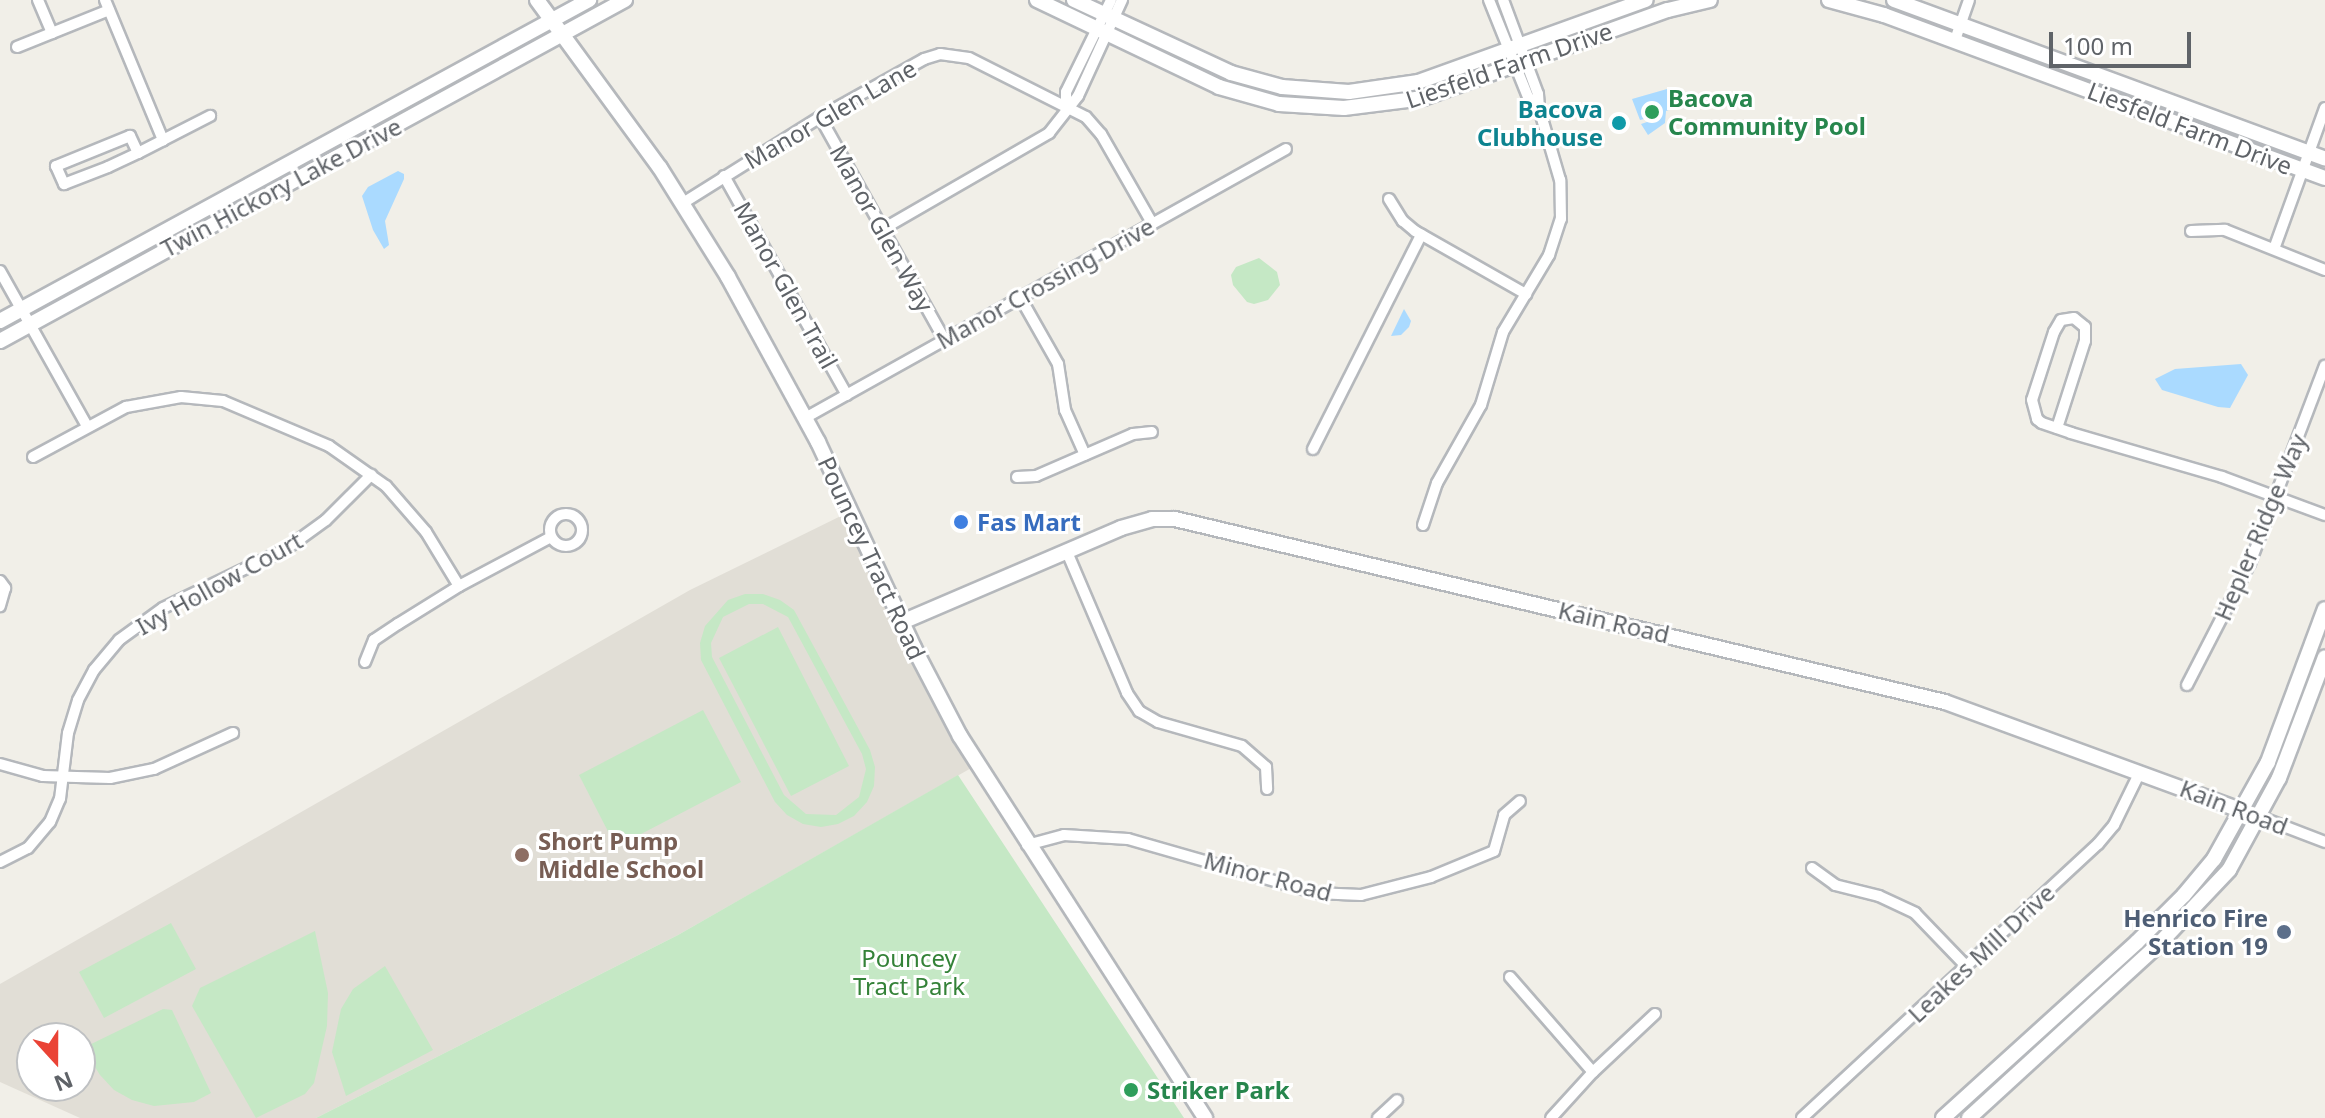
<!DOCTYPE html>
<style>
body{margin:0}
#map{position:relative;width:2325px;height:1118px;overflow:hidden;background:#f1efe8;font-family:"Noto Sans",sans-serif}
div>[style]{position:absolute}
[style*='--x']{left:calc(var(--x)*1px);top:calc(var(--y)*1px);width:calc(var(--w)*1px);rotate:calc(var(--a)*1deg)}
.education>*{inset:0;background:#e1ded6}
.green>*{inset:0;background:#c5e8c5}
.water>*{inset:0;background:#aadaff}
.roads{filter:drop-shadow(2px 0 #b5b8bc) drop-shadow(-2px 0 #b5b8bc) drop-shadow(0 2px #b5b8bc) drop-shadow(0 -2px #b5b8bc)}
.street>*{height:10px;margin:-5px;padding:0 5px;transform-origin:5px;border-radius:5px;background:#fff}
.street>.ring{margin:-5px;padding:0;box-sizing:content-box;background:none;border:10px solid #fff;border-radius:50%}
.secondary>*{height:14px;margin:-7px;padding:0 7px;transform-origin:7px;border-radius:7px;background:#fff}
.dots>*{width:22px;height:22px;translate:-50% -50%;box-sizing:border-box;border:4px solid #fff;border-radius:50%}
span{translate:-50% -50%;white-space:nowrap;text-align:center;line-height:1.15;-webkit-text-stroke:6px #fff;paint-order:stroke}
.street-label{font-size:24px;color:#5f6368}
.leisure-label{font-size:24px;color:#27864d;font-weight:700}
.left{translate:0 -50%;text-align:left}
.culture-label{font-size:24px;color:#0d838f;font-weight:700}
.right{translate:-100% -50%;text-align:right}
.shop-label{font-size:24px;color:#366cbe;font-weight:700}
.education-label{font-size:24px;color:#785e54;font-weight:700}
.service-label{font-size:24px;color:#4e5e75;font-weight:700}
.park-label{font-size:24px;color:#348238}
.north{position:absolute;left:16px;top:1022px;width:80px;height:80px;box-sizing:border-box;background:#fff;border:2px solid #bfc1c3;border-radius:50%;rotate:159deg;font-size:22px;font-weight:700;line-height:32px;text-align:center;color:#5f6368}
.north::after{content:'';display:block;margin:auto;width:28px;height:36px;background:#ea4335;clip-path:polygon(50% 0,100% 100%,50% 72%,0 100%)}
.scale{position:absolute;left:2049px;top:32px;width:142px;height:36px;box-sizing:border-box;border:4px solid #5f6368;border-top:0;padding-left:10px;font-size:24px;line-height:28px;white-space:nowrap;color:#5f6368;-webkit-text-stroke:6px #fff;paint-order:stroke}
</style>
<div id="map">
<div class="education">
<div style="clip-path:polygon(evenodd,851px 511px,973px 767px,678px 935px,316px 1118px,80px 1118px,0 1082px,0 984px,690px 590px,851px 511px,32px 1038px,80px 1038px,80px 1086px,32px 1086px,32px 1038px)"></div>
</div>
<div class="green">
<div style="clip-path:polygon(1259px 258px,1277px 272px,1280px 285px,1268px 300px,1254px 304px,1247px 302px,1233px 285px,1231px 275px,1236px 267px)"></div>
<div style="clip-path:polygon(evenodd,745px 594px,763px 594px,780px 600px,794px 610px,870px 750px,875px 767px,874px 786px,867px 802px,854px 816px,838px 824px,821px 827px,803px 824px,787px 815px,775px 802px,701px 660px,700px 643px,705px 626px,728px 600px,745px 594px,749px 604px,763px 604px,788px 617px,862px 754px,866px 769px,859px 797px,836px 815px,806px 814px,784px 795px,712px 657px,711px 643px,723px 617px,749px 604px)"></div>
<div style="clip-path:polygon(778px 627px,849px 766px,791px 796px,719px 658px)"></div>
<div style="clip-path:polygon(703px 710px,741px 782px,616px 847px,579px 775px)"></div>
<div style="clip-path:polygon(958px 775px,1184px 1118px,316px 1118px,678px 935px)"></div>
<div style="clip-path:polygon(171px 923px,196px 969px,104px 1018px,79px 972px)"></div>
<div style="clip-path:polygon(315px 931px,328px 993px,327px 1026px,314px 1083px,305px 1094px,256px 1118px,192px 1006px,200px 988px)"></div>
<div style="clip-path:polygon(385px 966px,433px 1050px,346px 1096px,332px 1052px,341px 1009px,353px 989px)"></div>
<div style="clip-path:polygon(163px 1009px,172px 1010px,211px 1093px,194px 1102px,154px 1106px,132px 1100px,114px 1090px,100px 1075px,83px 1048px)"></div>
</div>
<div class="water">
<div style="clip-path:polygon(1667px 89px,1674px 108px,1666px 111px,1665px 123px,1648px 135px,1641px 124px,1659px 118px,1660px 115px,1640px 120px,1632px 99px)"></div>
<div style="clip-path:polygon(398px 171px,404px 174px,404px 179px,385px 221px,389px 245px,384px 249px,373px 230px,362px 196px,368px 187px)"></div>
<div style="clip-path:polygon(1404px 309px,1411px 321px,1409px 327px,1401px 335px,1391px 336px)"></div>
<div style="clip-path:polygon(2241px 364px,2248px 375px,2230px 408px,2218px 407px,2162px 390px,2155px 379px,2175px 369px)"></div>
</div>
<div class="roads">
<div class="street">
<div style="--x:38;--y:0;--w:36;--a:67"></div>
<div style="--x:105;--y:0;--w:152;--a:67.5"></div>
<div style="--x:1489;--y:0;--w:105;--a:68.1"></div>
<div style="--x:1528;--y:97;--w:16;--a:45"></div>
<div style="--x:1955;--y:40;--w:42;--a:-70.7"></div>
<div style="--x:17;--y:47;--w:99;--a:-21.9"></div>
<div style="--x:1066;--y:107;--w:15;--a:-90"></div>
<div style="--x:1066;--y:92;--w:102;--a:-63.9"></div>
<div style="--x:820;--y:117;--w:254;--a:60.8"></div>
<div style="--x:138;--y:153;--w:19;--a:-115"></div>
<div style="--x:130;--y:136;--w:80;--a:157.9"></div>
<div style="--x:56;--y:166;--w:20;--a:66"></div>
<div style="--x:64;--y:184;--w:47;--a:-21.1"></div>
<div style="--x:108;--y:167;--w:33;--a:-25"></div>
<div style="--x:138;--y:153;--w:28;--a:-27"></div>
<div style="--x:163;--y:140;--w:53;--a:-27.1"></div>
<div style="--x:724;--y:176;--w:251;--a:60.7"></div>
<div style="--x:1389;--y:199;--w:26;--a:58"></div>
<div style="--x:1403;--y:221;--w:16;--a:40"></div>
<div style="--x:1415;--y:231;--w:128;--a:29.6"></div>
<div style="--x:683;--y:203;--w:162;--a:-32.1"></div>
<div style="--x:820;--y:117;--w:119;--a:-29.1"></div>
<div style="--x:924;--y:59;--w:17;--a:-17"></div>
<div style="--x:940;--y:54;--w:29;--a:8"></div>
<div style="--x:969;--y:58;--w:131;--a:26.8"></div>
<div style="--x:1086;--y:117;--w:23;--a:49"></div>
<div style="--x:1101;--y:134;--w:103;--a:60.2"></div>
<div style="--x:883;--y:229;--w:192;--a:-30"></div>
<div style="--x:1049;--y:133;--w:47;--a:-51.9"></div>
<div style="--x:1078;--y:96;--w:106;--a:-65.4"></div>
<div style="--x:2191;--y:231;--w:34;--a:-2"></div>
<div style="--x:2225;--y:230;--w:108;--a:21.8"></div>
<div style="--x:2274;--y:249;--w:150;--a:-70.1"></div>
<div style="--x:0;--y:271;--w:178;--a:60.7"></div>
<div style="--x:1020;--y:297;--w:77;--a:60.4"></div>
<div style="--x:1058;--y:364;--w:47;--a:81.3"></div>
<div style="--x:1065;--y:410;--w:49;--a:66"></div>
<div style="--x:805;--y:418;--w:551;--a:-29.22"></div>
<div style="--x:2057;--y:428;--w:91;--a:-72.2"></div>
<div style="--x:2085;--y:341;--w:14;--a:-90"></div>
<div style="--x:2085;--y:327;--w:14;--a:-141"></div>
<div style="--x:2074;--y:318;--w:13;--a:171"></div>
<div style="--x:2061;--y:320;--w:14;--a:120"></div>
<div style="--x:2054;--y:332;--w:71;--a:107.9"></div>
<div style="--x:2032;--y:400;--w:20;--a:75"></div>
<div style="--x:2037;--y:419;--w:6;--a:39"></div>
<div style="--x:2042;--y:423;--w:31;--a:19"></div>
<div style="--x:2071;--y:433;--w:157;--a:16.2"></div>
<div style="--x:2222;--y:477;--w:110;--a:20.3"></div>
<div style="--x:1313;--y:449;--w:240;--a:-63.2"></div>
<div style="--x:33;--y:457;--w:106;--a:-28.3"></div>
<div style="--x:126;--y:407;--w:56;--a:-10.3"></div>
<div style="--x:181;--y:397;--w:42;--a:5.4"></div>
<div style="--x:223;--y:401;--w:115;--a:23"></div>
<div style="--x:329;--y:446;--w:70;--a:35.1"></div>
<div style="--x:386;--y:486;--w:61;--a:49"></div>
<div style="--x:426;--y:532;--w:63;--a:58.6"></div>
<div style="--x:1017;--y:477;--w:19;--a:-3"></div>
<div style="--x:1036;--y:476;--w:106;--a:-23.4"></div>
<div style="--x:1133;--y:434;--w:19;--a:-6"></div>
<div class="ring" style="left:550px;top:514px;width:22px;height:22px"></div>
<div style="--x:1423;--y:525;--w:44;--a:-71.6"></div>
<div style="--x:1437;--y:483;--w:90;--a:-60.6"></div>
<div style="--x:1481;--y:405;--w:76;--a:-73.2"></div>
<div style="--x:1503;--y:332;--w:90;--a:-59.1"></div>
<div style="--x:1549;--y:255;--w:38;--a:-72"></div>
<div style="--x:1561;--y:219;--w:39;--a:-91"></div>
<div style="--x:1560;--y:180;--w:75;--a:-106.3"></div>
<div style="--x:1539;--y:108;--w:14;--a:-94"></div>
<div style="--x:1538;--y:94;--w:100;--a:-110.4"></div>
<div style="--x:1067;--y:552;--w:153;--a:66.9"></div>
<div style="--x:1127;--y:693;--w:22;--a:56"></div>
<div style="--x:1139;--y:711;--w:22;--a:30"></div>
<div style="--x:1158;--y:722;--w:87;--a:15.9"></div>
<div style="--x:1242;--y:746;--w:32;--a:41"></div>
<div style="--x:1266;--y:767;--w:22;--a:87"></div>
<div style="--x:0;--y:581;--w:9;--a:54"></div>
<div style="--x:5;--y:588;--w:19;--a:106"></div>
<div style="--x:365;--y:662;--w:24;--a:-68"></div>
<div style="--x:374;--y:640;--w:29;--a:-34"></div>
<div style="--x:398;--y:624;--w:72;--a:-31.9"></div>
<div style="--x:459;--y:586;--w:104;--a:-28"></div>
<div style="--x:2187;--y:685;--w:137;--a:-62.7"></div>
<div style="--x:2250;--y:563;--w:211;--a:-69.2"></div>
<div style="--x:0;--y:764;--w:45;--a:15.6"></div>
<div style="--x:43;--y:776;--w:67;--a:1.7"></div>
<div style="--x:110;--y:778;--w:45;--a:-11.6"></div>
<div style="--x:154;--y:769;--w:87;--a:-24.5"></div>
<div style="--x:2260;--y:817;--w:70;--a:21"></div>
<div style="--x:1027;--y:845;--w:38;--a:-15"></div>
<div style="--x:1064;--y:835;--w:64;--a:3.6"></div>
<div style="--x:1128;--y:839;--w:196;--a:16"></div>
<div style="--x:1316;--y:893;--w:45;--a:2.5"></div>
<div style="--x:1361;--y:895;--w:72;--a:-14.4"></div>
<div style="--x:1431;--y:877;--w:68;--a:-22.4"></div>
<div style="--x:1494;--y:851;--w:37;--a:-74"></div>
<div style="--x:1504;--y:815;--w:21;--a:-41"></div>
<div style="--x:0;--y:862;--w:31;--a:-27"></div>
<div style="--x:28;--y:848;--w:34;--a:-50"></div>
<div style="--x:50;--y:822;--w:25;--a:-67"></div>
<div style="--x:60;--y:799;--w:66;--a:-83.1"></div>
<div style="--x:68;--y:733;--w:34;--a:-73"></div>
<div style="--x:78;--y:700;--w:34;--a:-62"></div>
<div style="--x:94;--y:670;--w:39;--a:-50"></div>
<div style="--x:119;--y:640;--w:54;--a:-36"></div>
<div style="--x:163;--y:608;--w:136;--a:-25.6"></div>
<div style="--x:286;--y:549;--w:49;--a:-35.9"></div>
<div style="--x:326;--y:520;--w:64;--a:-45"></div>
<div style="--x:1812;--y:868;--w:29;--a:36"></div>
<div style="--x:1835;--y:885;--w:45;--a:14"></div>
<div style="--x:1879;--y:896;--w:40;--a:25"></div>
<div style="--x:1915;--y:913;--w:75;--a:46.1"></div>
<div style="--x:1510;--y:977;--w:126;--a:48.9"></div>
<div style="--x:1593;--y:1072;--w:62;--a:132.4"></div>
<div style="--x:1593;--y:1072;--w:85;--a:-43.1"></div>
<div style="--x:1378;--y:1118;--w:26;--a:-43"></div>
<div style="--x:1802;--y:1118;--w:403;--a:-42.8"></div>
<div style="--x:2098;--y:844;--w:25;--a:-50"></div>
<div style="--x:2114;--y:825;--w:59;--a:-63.9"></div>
</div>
<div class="secondary">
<div style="--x:537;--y:0;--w:208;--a:53.8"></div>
<div style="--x:660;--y:168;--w:128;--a:58"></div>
<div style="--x:728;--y:277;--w:188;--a:61.4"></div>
<div style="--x:818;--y:442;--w:227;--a:65"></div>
<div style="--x:914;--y:648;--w:99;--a:62.4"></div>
<div style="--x:960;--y:736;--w:454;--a:57.3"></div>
<div style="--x:1037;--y:0;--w:202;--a:25.5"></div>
<div style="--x:1219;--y:87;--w:62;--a:15.8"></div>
<div style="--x:1279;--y:104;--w:65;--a:3.5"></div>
<div style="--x:1344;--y:108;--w:80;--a:-7.2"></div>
<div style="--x:1423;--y:98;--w:260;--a:-19.8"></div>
<div style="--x:1668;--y:10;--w:43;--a:-13.4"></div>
<div style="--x:1074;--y:0;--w:173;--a:24.9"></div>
<div style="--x:1231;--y:73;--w:53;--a:15.4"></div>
<div style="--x:1282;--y:87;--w:67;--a:4.3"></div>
<div style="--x:1349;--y:92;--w:70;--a:-8.2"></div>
<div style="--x:1418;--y:82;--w:242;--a:-19.8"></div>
<div style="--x:1829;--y:0;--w:57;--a:15.3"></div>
<div style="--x:1884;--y:15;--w:470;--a:20.3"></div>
<div style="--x:1894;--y:0;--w:459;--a:20.2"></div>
<div style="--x:0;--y:321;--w:671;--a:-28.59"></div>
<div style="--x:0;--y:341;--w:712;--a:-28.62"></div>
<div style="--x:902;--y:622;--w:238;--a:-23.2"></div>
<div style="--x:1121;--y:528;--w:32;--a:-16"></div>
<div style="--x:1152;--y:519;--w:23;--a:0"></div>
<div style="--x:1175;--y:519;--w:791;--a:13.37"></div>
<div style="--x:1945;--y:702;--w:335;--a:20.1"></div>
<div style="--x:1943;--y:1118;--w:262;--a:-42.2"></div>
<div style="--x:2137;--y:942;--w:66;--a:-45"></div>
<div style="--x:2184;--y:895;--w:47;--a:-50.2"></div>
<div style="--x:2214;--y:859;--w:111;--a:-60.9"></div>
<div style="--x:2268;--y:762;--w:163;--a:-69.6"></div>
<div style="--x:1969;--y:1118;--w:258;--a:-42.5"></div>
<div style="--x:2159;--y:944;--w:102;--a:-46.6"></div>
<div style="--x:2229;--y:870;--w:105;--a:-61.5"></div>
<div style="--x:2279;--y:778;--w:129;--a:-69.2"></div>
</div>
</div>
<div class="dots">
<div style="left:1652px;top:112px;background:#2e9e5b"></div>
<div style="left:1619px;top:123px;background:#0f9aa8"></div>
<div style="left:961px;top:522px;background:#3f7fe0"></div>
<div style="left:522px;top:855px;background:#8d6e63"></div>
<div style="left:2284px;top:932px;background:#5c6f8a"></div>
<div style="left:1131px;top:1090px;background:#2e9e5b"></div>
</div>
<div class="street-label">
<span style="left:1509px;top:65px;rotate:-19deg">Liesfeld Farm Drive</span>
<span style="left:830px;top:114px;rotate:-30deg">Manor Glen Lane</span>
<span style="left:2190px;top:128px;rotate:21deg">Liesfeld Farm Drive</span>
<span style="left:281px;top:187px;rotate:-28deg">Twin Hickory Lake Drive</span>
<span style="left:882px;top:228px;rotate:61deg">Manor Glen Way</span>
<span style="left:1045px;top:283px;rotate:-29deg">Manor Crossing Drive</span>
<span style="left:786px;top:285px;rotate:61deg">Manor Glen Trail</span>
<span style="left:2260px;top:527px;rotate:-67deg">Hepler Ridge Way</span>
<span style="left:872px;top:558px;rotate:65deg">Pouncey Tract Road</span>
<span style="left:219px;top:583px;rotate:-29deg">Ivy Hollow Court</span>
<span style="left:1614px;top:622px;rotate:13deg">Kain Road</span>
<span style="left:2234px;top:807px;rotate:21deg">Kain Road</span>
<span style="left:1268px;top:876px;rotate:15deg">Minor Road</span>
<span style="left:1981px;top:953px;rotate:-43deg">Leakes Mill Drive</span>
</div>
<div class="leisure-label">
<span class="left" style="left:1668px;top:112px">Bacova<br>Community Pool</span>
<span class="left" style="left:1147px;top:1090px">Striker Park</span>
</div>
<div class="culture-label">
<span class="right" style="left:1603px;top:123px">Bacova<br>Clubhouse</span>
</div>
<div class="shop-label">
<span class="left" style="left:977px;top:522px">Fas Mart</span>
</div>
<div class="education-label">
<span class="left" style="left:538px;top:855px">Short Pump<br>Middle School</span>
</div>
<div class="service-label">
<span class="right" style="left:2268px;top:932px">Henrico Fire<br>Station 19</span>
</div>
<div class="park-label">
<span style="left:909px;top:972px">Pouncey<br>Tract Park</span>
</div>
<div class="north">N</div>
<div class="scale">100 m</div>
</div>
